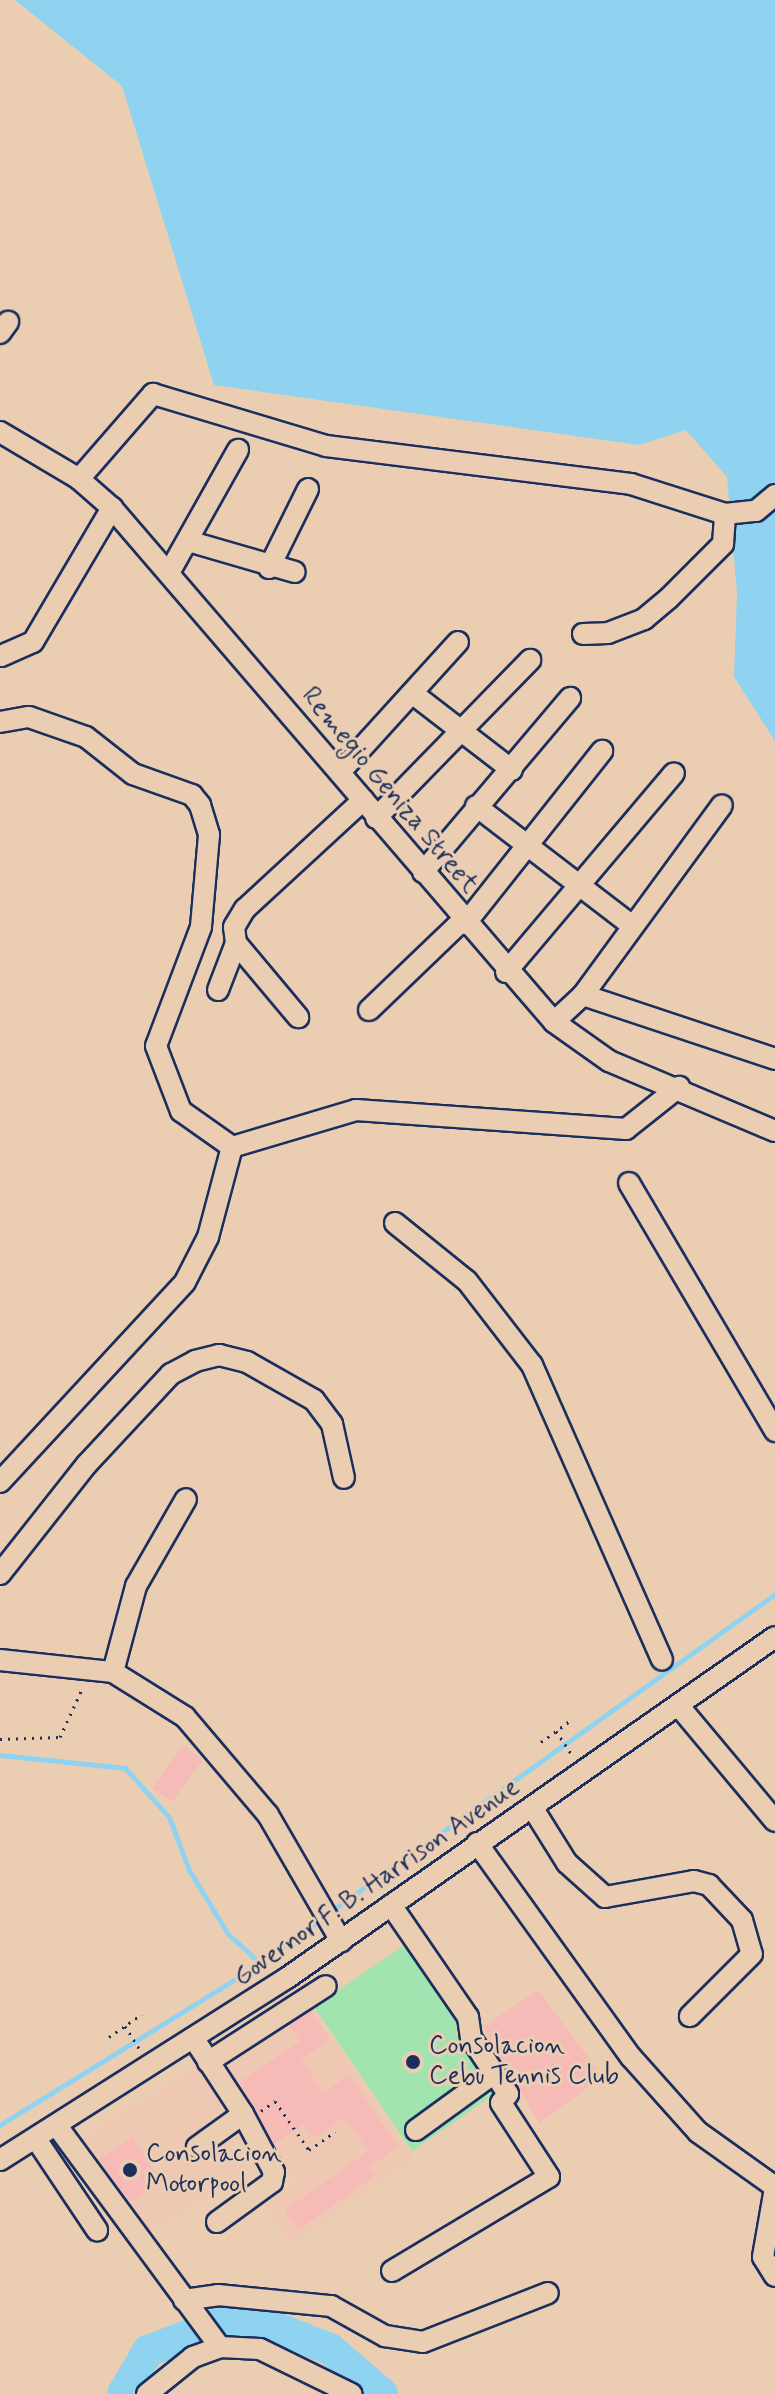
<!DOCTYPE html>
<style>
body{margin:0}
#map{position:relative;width:775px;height:2394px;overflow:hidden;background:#ebceb2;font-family:Mynerve,sans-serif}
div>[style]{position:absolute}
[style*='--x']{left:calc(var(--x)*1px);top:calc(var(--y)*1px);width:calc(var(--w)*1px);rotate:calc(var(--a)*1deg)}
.built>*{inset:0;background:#efc8b4}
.green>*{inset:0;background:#a1e4af}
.water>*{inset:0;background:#8fd3f1}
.stream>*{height:5px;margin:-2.5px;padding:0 2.5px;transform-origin:2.5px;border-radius:2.5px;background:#8fd3f1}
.river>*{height:32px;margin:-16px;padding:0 16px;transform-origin:16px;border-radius:16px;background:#8fd3f1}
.building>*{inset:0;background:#f7bbb7}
.path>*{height:3px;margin-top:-1.5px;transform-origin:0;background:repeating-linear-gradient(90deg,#1b2f5e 0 2px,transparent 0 8px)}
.roads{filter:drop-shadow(2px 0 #1b2f5e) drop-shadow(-2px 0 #1b2f5e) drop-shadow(0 2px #1b2f5e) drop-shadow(0 -2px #1b2f5e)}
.minor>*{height:20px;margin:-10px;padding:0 10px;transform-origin:10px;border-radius:10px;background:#ebceb2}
.dots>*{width:22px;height:22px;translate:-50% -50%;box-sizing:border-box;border:4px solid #ebceb2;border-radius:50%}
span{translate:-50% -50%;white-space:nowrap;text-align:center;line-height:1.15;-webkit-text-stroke:6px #ebceb2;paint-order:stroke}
.street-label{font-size:26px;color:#1b2f5e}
.poi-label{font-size:26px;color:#1b2f5e}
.left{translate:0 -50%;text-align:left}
</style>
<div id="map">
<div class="built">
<div style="clip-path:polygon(310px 2007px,414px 2159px,291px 2244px,264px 2205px,296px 2182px,221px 2067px)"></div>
<div style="clip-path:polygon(199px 2065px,264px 2162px,147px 2234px,81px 2139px)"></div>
</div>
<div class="green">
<div style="clip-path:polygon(407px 1943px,462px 2025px,454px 2031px,496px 2093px,412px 2151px,314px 2007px)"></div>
</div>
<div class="water">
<div style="clip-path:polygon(15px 0,775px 0,775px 741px,734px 677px,737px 593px,727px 477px,686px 430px,639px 445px,214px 385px,122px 86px)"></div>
</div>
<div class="stream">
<div style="--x:0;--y:1755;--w:126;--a:5.9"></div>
<div style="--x:125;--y:1768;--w:66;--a:48.1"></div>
<div style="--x:169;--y:1817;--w:57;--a:69.3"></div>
<div style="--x:189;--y:1870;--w:75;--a:58.6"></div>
<div style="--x:228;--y:1934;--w:43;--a:42.2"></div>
<div style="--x:330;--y:1912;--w:547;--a:-35.55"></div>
<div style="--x:0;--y:2125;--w:306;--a:-31.8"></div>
<div style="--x:260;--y:1964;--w:77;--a:-36.6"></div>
</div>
<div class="river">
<div style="--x:123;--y:2394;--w:50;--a:-59.8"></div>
<div style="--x:148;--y:2351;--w:84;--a:-21"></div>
<div style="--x:226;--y:2321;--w:50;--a:8"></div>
<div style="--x:276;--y:2328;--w:58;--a:21.3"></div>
<div style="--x:330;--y:2349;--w:69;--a:40.9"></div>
</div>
<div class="building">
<div style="clip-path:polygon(183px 1745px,203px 1760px,172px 1802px,152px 1788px)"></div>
<div style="clip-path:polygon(538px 1990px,603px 2077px,539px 2123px,483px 2027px)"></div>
<div style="clip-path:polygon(311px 2011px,330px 2039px,301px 2060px,323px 2093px,349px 2075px,398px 2147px,369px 2167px,375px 2176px,298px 2230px,284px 2211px,368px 2151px,345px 2117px,314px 2138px,304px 2124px,274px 2144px,240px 2082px,300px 2041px,289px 2025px)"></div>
<div style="clip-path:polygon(132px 2137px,161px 2181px,129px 2202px,99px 2159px)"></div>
</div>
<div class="path">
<div style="--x:556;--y:1731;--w:29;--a:56"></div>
<div style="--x:0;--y:1739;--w:60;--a:-1.9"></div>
<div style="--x:60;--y:1737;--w:55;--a:-65.3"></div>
<div style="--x:541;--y:1742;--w:39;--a:-36"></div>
<div style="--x:125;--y:2026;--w:26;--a:58"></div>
<div style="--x:109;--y:2037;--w:40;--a:-34.9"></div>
<div style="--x:261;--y:2111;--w:17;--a:-36"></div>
<div style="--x:275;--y:2101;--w:60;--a:55.2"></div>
<div style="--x:309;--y:2150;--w:32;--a:-35"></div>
</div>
<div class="roads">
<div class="minor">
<div style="--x:0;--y:333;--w:14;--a:-54"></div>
<div style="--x:0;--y:432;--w:92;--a:30.7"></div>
<div style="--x:79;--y:479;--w:44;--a:41.3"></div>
<div style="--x:112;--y:508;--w:678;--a:49.31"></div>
<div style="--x:554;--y:1022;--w:67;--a:35.3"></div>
<div style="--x:609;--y:1061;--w:180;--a:22.9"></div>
<div style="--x:79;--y:479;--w:113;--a:-49"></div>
<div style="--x:153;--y:394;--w:181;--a:16.7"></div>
<div style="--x:326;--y:446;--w:307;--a:7.1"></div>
<div style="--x:631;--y:484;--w:99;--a:17.7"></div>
<div style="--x:725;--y:514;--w:31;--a:-6"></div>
<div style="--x:756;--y:511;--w:25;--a:-40"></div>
<div style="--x:188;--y:541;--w:111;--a:16.2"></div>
<div style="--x:269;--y:568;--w:88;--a:-63.7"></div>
<div style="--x:170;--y:571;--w:139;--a:-60.7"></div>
<div style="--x:583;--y:634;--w:25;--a:-2"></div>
<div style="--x:608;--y:633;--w:39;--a:-21"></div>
<div style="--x:644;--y:619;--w:31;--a:-40"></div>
<div style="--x:668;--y:599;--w:78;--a:-45"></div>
<div style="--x:723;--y:544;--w:30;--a:-86"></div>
<div style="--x:1;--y:656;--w:35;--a:-24"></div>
<div style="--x:33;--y:642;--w:156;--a:-59.5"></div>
<div style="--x:412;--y:693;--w:126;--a:37.6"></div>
<div style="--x:0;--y:722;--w:29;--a:-10"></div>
<div style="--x:29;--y:717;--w:60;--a:19.3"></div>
<div style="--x:86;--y:737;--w:60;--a:38.2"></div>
<div style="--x:133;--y:774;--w:63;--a:19.6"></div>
<div style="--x:192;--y:795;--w:13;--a:51"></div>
<div style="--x:200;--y:805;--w:31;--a:73"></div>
<div style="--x:209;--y:835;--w:92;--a:95"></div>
<div style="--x:201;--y:927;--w:127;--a:110.7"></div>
<div style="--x:156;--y:1046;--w:70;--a:69"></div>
<div style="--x:181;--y:1111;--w:62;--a:35.2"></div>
<div style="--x:232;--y:1147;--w:129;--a:-16.6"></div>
<div style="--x:356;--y:1110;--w:271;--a:4"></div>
<div style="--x:626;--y:1129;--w:68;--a:-38.4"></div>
<div style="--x:341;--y:771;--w:174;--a:-47.8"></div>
<div style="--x:476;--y:806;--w:194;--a:37.5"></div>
<div style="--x:376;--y:818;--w:221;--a:-45.7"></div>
<div style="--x:423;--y:872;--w:228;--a:-49.8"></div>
<div style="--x:465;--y:924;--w:221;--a:-51.6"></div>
<div style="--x:236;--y:943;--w:97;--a:50"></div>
<div style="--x:506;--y:972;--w:260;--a:-49.8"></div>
<div style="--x:218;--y:990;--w:50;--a:-69"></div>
<div style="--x:236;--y:943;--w:16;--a:-97"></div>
<div style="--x:234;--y:927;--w:21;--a:-59"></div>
<div style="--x:245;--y:909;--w:161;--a:-42.7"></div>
<div style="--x:583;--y:995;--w:202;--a:18.4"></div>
<div style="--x:369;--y:1010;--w:130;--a:-43.8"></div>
<div style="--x:554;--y:1022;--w:40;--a:-43"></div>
<div style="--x:583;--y:995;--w:235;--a:-53.8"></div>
<div style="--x:629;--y:1183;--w:288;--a:59.5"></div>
<div style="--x:395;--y:1223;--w:92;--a:38.9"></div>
<div style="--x:467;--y:1281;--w:106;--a:52.3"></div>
<div style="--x:532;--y:1365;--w:322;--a:66.2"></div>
<div style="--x:0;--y:1482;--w:272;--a:-47.2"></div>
<div style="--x:185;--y:1282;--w:51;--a:-62.9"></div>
<div style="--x:208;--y:1237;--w:93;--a:-75.1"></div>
<div style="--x:0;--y:1574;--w:140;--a:-51.7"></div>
<div style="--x:87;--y:1464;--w:123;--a:-47"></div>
<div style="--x:171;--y:1374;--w:27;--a:-28"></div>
<div style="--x:195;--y:1361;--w:25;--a:-14"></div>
<div style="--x:219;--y:1355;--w:29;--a:14"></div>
<div style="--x:247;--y:1362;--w:77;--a:29.6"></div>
<div style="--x:314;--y:1400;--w:30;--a:53"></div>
<div style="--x:332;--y:1424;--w:55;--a:77.5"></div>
<div style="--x:0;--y:1660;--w:114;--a:6.1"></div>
<div style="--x:113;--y:1672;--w:85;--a:32"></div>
<div style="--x:185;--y:1717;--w:128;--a:49.7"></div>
<div style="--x:268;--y:1815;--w:146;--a:59.9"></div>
<div style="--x:113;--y:1672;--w:89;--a:-75"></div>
<div style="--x:136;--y:1586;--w:100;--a:-60.1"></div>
<div style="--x:678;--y:1705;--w:151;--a:50.1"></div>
<div style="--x:532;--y:1807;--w:66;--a:58"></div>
<div style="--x:567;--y:1863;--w:51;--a:41.8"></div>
<div style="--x:605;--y:1897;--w:90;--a:-10.2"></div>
<div style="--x:694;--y:1881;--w:16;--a:15"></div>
<div style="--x:709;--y:1885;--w:48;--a:46.7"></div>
<div style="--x:742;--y:1920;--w:35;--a:74"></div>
<div style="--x:752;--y:1954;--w:88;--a:135"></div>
<div style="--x:477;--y:1843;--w:264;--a:54.3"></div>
<div style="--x:631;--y:2057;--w:101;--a:48.2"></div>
<div style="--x:698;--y:2132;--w:95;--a:35.5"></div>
<div style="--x:391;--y:1905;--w:136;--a:55.5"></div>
<div style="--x:468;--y:2017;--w:21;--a:82"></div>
<div style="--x:471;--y:2038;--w:67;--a:56.5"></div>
<div style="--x:508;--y:2094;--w:11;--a:128"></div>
<div style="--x:501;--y:2103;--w:88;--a:57"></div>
<div style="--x:549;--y:2177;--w:183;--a:149.1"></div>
<div style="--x:194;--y:2039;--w:90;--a:56.8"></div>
<div style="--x:243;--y:2114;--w:57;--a:144.3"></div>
<div style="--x:208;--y:2062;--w:140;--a:-32.8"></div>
<div style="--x:57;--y:2126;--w:275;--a:53.6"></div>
<div style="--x:416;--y:2130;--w:95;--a:-36"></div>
<div style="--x:36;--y:2139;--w:110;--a:56.2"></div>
<div style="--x:0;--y:2160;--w:340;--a:-32.4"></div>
<div style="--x:287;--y:1978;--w:595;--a:-34.94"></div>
<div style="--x:775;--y:2188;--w:70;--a:99.9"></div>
<div style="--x:763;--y:2257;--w:22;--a:58"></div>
<div style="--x:217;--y:2222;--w:68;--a:-36"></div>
<div style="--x:272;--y:2182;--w:10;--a:-79"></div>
<div style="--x:274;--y:2172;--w:66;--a:-118.1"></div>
<div style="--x:184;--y:2300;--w:34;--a:-8"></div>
<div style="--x:218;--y:2295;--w:114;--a:5.6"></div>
<div style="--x:331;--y:2306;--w:62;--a:29.1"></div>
<div style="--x:385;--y:2336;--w:38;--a:9"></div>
<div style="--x:423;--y:2342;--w:134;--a:-21.4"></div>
<div style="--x:147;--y:2394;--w:59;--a:-38.8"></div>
<div style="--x:193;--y:2357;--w:29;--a:-20"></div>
<div style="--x:220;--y:2347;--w:40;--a:2.9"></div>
<div style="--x:260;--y:2349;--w:102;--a:26.1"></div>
</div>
</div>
<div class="dots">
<div style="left:413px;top:2062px;background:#1b2f5e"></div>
<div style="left:130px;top:2170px;background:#1b2f5e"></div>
</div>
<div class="street-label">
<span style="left:389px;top:791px;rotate:50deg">Remegio Geniza Street</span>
<span style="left:377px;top:1883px;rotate:-35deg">Governor F. B. Harrison Avenue</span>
</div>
<div class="poi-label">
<span class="left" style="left:429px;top:2062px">Consolacion<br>Cebu Tennis Club</span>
<span class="left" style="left:146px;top:2170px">Consolacion<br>Motorpool</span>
</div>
</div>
